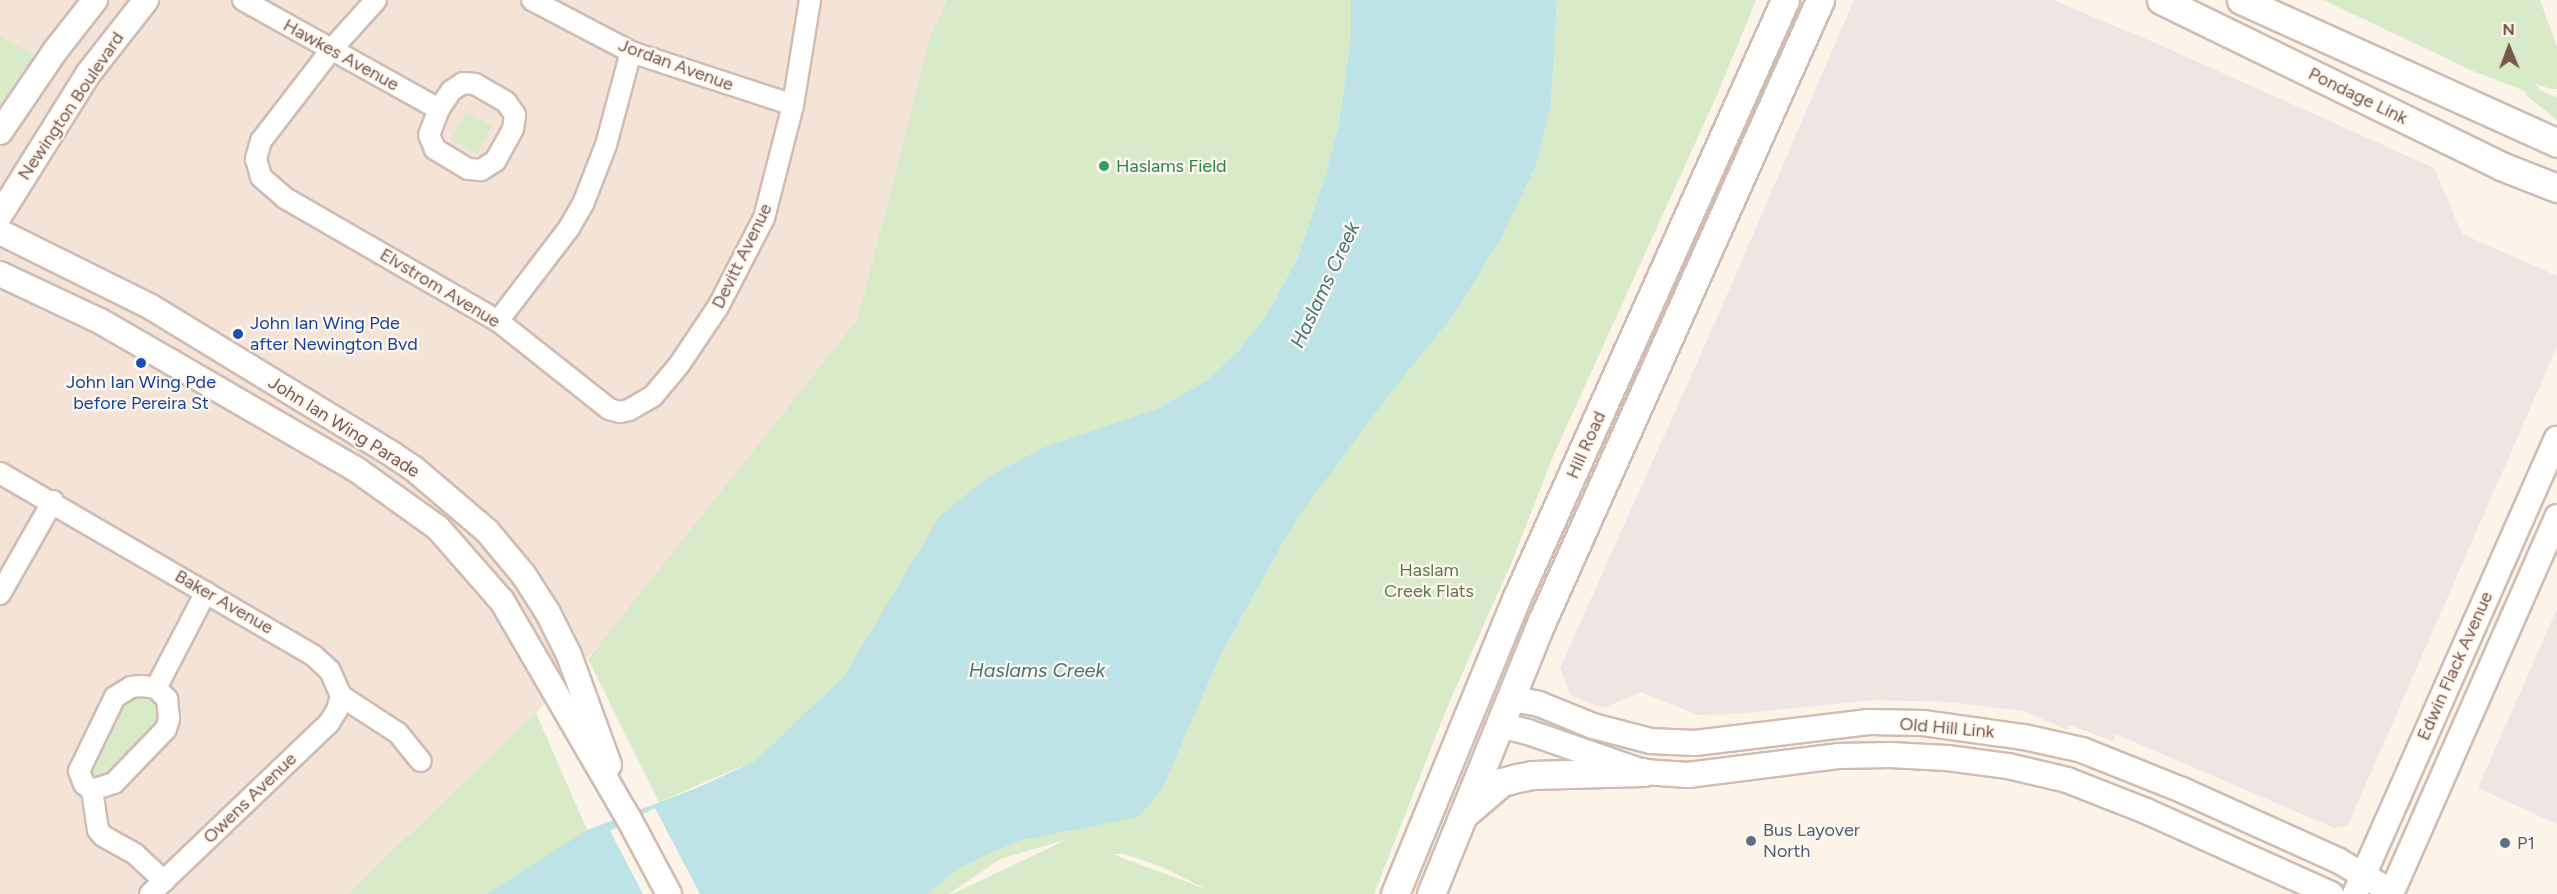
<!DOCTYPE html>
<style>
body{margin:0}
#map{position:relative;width:2557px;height:894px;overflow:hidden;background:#fcf3e9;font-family:Figtree,sans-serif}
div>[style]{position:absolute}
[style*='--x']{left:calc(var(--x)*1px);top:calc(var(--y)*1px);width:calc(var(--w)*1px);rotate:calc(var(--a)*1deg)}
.residential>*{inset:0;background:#f4e4d7}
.industrial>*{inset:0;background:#ede6e2}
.green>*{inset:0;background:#d8eac7}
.water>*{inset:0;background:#bde3e6}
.pier>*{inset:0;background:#fcf3e9}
.roads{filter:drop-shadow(2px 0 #d0bcb1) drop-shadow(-2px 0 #d0bcb1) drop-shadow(0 2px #d0bcb1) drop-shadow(0 -2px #d0bcb1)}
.minor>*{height:20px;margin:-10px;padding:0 10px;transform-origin:10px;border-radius:10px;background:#fff}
.tertiary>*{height:24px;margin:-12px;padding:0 12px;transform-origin:12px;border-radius:12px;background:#fff}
.secondary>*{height:27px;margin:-13.5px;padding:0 13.5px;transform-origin:13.5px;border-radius:13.5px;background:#fff}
.dots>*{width:16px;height:16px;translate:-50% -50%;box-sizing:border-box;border:3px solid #fef7ef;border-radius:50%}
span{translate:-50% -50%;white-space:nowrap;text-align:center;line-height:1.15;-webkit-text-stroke:4.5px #fef7ef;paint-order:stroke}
.street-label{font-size:18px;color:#76584d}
.leisure-label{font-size:18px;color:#27864d}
.left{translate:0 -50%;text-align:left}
.transit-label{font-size:18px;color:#164399}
.park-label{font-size:18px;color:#5a7b45}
.service-label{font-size:18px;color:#4e5e75}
.water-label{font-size:20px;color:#40767b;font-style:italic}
.north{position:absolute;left:2479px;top:18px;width:60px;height:60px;-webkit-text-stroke:4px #fef7ef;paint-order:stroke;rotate:359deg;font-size:16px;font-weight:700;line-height:24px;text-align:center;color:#76584d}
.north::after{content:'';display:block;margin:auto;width:21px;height:27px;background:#76584d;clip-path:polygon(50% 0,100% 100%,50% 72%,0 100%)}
</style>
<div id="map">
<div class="residential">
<div style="clip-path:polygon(0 0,949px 0,904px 213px,819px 408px,536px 713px,347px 894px,0 894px)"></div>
</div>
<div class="industrial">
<div style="clip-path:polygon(1854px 0,2053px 0,2160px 45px,2434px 168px,2462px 234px,2557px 276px,2557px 347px,2348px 825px,2334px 828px,2116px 734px,2113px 741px,2069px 725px,2067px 730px,2024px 711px,1950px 702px,1874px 700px,1736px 714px,1698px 715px,1641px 692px,1603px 708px,1570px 695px,1560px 668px,1717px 318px)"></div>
<div style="clip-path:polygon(2557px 609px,2557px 824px,2478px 788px)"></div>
</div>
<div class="green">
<div style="clip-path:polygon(947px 0,1351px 0,1351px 35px,1339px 123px,1324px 180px,1298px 257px,1266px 316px,1238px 351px,1209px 379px,1157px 409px,1047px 446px,845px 675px,756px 760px,659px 802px,588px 659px,858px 319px,929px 40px)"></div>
<div style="clip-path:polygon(evenodd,1557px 0,1756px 0,1717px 95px,1554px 454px,1513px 559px,1446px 710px,1374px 894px,952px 894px,1068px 839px,1000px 859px,949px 894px,928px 894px,960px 867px,1022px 840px,1073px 828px,1162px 790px,1220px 656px,1294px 523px,1389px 395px,1452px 317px,1500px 240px,1536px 166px,1551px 105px,1557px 0,1112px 854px,1124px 854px,1160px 866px,1208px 890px,1112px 854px)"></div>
<div style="clip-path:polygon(2323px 0,2540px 0,2557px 47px,2557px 89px,2550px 89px,2535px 83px,2540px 90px,2557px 98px,2557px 120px,2527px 96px,2525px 91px,2473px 71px)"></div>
<div style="clip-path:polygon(0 36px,35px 55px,0 105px)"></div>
<div style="clip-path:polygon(466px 112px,492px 126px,477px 154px,451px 140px)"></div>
<div style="clip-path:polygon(156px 692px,162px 723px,104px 780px,96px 781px,90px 777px,85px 767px,125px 698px)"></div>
<div style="clip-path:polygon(536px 713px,587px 830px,486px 894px,347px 894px)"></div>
</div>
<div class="water">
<div style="clip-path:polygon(1351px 0,1557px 0,1551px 104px,1536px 166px,1500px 240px,1452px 317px,1389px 395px,1294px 523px,1220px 656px,1162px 790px,1138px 817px,1022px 840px,960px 867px,928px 894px,486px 894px,587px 830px,704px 785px,756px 760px,845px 675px,940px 516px,988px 477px,1047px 446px,1157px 409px,1209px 379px,1238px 351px,1266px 316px,1298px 257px,1324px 180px,1339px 123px,1351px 35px)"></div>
</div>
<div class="pier">
<div style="clip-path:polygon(655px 808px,700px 894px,643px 894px,610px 831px)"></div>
</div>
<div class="roads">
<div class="minor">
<div style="--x:243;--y:0;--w:224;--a:29.1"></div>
<div style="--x:376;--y:0;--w:67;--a:132"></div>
<div style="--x:331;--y:50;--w:115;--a:127.6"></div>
<div style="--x:261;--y:141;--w:19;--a:106"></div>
<div style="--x:256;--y:159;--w:19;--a:74"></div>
<div style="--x:261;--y:177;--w:32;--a:41"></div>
<div style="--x:285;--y:198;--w:246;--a:30"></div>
<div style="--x:498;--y:321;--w:142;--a:38.4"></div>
<div style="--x:609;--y:409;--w:11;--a:15"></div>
<div style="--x:620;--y:412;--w:9;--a:-13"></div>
<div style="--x:629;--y:410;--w:28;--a:-30"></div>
<div style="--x:653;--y:396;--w:40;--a:-50"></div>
<div style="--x:679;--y:365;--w:70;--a:-56.1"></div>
<div style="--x:718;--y:307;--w:100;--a:-62.7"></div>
<div style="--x:764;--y:218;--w:117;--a:-75.6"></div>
<div style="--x:793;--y:105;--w:106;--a:-80.8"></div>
<div style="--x:532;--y:0;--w:112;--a:27.7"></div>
<div style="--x:631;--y:52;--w:170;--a:18.1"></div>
<div style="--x:463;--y:83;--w:12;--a:5"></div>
<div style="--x:475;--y:84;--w:36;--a:30"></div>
<div style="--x:506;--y:102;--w:16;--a:55"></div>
<div style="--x:515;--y:115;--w:14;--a:98"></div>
<div style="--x:513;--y:129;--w:37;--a:119"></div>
<div style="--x:495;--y:161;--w:17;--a:147"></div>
<div style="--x:481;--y:170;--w:13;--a:-176"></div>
<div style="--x:468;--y:169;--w:39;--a:-149"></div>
<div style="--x:435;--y:149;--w:15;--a:-113"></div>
<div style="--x:429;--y:135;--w:28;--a:-69"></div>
<div style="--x:439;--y:109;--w:22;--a:-56"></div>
<div style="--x:451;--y:91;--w:14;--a:-34"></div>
<div style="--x:498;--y:321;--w:117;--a:-52.6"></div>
<div style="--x:569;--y:228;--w:28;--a:-60"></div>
<div style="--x:583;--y:204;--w:63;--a:-68.7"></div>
<div style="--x:606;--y:145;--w:96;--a:-75"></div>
<div style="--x:0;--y:473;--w:362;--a:30.2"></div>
<div style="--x:313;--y:655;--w:23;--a:43"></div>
<div style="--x:330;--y:671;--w:27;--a:66"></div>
<div style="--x:341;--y:696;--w:68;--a:33"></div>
<div style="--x:398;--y:733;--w:36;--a:51"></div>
<div style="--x:0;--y:594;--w:107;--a:-60.3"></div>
<div style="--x:142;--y:686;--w:14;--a:8"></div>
<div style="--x:156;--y:688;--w:16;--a:45"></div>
<div style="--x:167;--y:699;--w:20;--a:84"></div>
<div style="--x:169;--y:719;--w:10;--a:107"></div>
<div style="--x:166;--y:729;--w:75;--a:133.9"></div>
<div style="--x:114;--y:783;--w:23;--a:162"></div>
<div style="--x:92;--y:790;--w:10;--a:-143"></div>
<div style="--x:84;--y:784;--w:14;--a:-111"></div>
<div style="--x:79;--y:771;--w:82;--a:-64.1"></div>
<div style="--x:115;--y:697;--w:19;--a:-32"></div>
<div style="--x:131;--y:687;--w:11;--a:-5"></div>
<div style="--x:156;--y:688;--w:108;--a:-62.5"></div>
<div style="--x:92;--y:790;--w:40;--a:81.5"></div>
<div style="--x:98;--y:830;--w:8;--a:50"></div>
<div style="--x:103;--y:836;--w:37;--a:29"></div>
<div style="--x:135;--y:854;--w:40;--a:43"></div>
<div style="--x:150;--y:894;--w:248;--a:-43.7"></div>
<div style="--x:329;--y:723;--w:15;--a:-58"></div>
<div style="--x:337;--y:710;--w:15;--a:-74"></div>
</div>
<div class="tertiary">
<div style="--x:0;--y:132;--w:98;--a:-55.8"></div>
<div style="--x:55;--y:51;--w:65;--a:-51.9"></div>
<div style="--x:0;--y:215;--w:166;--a:-58"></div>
<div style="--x:88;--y:74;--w:94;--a:-51.9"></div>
<div style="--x:2;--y:233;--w:166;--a:26.4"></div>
<div style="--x:151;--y:307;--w:279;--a:31.4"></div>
<div style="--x:389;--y:452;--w:29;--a:34"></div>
<div style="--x:413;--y:468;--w:97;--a:40.4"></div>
<div style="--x:487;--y:531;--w:56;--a:50.1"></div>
<div style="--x:523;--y:574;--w:46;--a:57.3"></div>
<div style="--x:548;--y:613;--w:47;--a:63.4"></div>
<div style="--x:569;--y:655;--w:117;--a:70"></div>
<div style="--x:0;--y:274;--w:110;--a:25.2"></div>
<div style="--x:100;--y:321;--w:82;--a:30"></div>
<div style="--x:171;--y:362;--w:215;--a:30.1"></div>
<div style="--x:357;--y:470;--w:100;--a:35.6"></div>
<div style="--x:438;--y:528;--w:97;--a:48.8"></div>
<div style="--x:502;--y:601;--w:252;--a:59.8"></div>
<div style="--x:629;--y:819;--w:85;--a:61.9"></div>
<div style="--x:1512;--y:699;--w:27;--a:10"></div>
<div style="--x:1539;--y:704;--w:58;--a:22.2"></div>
<div style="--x:1593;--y:726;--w:59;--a:14.7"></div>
<div style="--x:1650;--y:741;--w:45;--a:2.5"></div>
<div style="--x:1695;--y:743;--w:175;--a:-6.9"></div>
<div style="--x:1869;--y:722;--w:54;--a:1.1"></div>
<div style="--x:1923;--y:723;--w:102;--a:7.9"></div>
<div style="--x:2024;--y:737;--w:59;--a:12.6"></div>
<div style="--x:2082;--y:750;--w:108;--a:21.8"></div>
<div style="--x:2182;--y:790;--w:172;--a:24.3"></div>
<div style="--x:2339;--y:861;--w:61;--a:30.3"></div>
<div style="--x:1500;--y:725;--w:29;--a:14"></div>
<div style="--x:1528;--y:732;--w:122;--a:19.2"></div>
<div style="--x:1643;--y:772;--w:45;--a:3.8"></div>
<div style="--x:1688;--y:775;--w:151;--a:-7.2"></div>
<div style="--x:1838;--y:756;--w:52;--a:-1.1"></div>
<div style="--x:1890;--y:755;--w:57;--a:3"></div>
<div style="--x:1947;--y:758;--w:62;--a:7.5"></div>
<div style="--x:2008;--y:766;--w:61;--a:13.3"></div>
<div style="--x:2067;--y:780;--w:85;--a:21.4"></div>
<div style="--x:2146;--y:811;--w:203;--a:24.2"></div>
<div style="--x:2355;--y:894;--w:498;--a:-66.1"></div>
<div style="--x:2391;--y:894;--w:412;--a:-66.2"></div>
</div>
<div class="secondary">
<div style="--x:2161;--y:0;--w:378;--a:26"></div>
<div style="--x:2501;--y:166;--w:60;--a:21.4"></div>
<div style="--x:2241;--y:0;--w:347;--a:24.3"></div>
<div style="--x:1468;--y:811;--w:45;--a:-40.5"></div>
<div style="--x:1502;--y:782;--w:16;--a:-15"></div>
<div style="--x:1517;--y:778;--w:15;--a:-11"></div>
<div style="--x:1532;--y:775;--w:111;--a:-1.5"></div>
<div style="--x:1395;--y:894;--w:321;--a:-67.7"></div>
<div style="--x:1517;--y:597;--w:654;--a:-65.82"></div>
<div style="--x:1431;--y:894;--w:295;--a:-67.9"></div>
<div style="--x:1542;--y:621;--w:680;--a:-65.88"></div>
</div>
</div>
<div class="dots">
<div style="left:1104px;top:166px;background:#2e9e5b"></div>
<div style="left:238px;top:334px;background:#1a4fb4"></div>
<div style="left:141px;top:363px;background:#1a4fb4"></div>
<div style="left:1751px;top:841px;background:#5c6f8a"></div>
<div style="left:2505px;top:843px;background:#5c6f8a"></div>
</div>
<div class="street-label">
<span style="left:341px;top:55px;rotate:29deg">Hawkes Avenue</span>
<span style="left:676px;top:65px;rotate:20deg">Jordan Avenue</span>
<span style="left:2358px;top:96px;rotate:26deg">Pondage Link</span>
<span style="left:71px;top:106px;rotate:-56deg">Newington Boulevard</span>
<span style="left:742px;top:256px;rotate:-64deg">Devitt Avenue</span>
<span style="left:440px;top:288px;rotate:31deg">Elvstrom Avenue</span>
<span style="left:344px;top:427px;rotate:32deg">John Ian Wing Parade</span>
<span style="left:1586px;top:445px;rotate:-66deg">Hill Road</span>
<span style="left:224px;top:602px;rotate:30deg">Baker Avenue</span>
<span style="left:2455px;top:666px;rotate:-66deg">Edwin Flack Avenue</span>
<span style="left:1947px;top:728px;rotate:5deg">Old Hill Link</span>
<span style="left:250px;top:798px;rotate:-44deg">Owens Avenue</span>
</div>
<div class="leisure-label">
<span class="left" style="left:1116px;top:166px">Haslams Field</span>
</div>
<div class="transit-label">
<span class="left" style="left:250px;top:334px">John Ian Wing Pde<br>after Newington Bvd</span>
<span style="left:141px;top:393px">John Ian Wing Pde<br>before Pereira St</span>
</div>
<div class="park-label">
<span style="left:1429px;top:581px">Haslam<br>Creek Flats</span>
</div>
<div class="service-label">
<span class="left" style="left:1763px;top:841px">Bus Layover<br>North</span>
<span class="left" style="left:2517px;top:843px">P1</span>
</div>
<div class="water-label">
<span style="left:1325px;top:285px;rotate:-65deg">Haslams Creek</span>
<span style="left:1037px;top:670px">Haslams Creek</span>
</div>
<div class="north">N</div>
</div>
